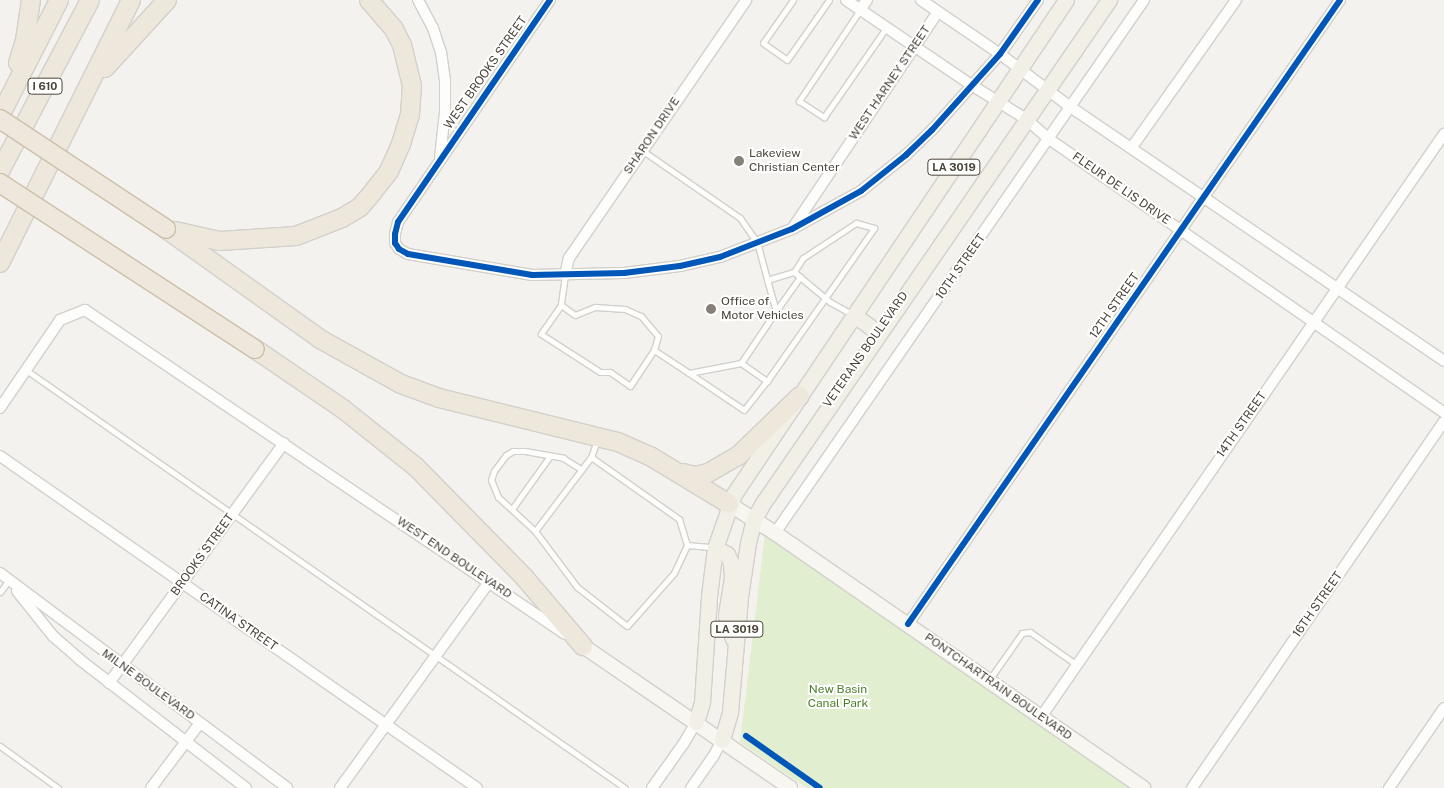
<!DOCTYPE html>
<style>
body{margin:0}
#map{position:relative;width:1444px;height:788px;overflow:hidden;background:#f4f2ee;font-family:"Public Sans",sans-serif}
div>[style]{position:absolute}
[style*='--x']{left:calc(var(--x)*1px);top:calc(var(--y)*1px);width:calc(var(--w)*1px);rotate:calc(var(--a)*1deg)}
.green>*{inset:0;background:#e1eecf}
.roads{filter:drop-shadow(1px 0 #d2d0cb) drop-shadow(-1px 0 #d2d0cb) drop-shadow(0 1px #d2d0cb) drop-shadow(0 -1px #d2d0cb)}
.lane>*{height:5px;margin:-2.5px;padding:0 2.5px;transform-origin:2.5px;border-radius:2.5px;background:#fdfdfc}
.street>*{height:10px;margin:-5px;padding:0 5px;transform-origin:5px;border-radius:5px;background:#fdfdfc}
.secondary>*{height:14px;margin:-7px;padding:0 7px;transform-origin:7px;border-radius:7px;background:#f7f6f1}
.primary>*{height:15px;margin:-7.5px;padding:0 7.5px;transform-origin:7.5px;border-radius:7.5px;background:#f2efe6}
.highway>*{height:18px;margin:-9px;padding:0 9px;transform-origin:9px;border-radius:9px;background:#ede8db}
.bridges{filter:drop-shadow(1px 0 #ccbfa9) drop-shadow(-1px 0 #ccbfa9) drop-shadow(0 1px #ccbfa9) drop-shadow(0 -1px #ccbfa9)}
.highway-bridge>*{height:18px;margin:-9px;padding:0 9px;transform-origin:9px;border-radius:9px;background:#ede8db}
.cycleway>*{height:6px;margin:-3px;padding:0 3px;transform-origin:3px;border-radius:3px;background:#0057b8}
.dots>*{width:14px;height:14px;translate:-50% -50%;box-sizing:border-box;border:2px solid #fff;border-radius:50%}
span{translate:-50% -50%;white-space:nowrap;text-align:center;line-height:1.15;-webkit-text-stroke:4px #fff;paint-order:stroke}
.shield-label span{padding:1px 4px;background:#fff;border:1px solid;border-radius:4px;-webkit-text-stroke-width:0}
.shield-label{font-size:11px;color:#4b4439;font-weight:700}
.street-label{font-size:12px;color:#4b4439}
.poi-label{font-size:12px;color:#4b4439}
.left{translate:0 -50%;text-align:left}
.park-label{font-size:12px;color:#4a7f2a}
</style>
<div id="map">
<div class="green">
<div style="clip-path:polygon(765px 534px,1130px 788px,807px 788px,740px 742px)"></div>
</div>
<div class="roads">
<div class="lane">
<div style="--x:793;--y:0;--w:52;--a:124.9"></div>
<div style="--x:763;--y:43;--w:29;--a:35"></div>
<div style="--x:787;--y:60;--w:73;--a:-55"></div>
<div style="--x:860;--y:10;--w:110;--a:123.8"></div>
<div style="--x:799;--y:101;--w:30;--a:33"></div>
<div style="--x:824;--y:117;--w:108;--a:-55.1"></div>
<div style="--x:643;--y:151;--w:118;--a:34.6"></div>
<div style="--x:740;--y:218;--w:29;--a:55"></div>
<div style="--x:757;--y:242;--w:39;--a:75"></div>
<div style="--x:767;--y:280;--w:28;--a:-17"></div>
<div style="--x:794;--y:272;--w:47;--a:39.8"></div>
<div style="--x:830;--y:302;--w:26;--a:29"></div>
<div style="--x:565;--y:275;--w:30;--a:98"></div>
<div style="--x:561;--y:305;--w:17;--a:36"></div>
<div style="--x:575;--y:315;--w:22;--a:-22"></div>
<div style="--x:595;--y:307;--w:30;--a:4"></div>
<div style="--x:625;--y:309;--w:17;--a:24"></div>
<div style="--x:641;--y:316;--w:26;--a:50"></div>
<div style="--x:658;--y:336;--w:15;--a:106"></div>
<div style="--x:654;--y:350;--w:42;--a:33.3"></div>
<div style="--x:689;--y:373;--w:53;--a:-10.9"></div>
<div style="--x:741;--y:363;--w:63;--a:-56.1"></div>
<div style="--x:776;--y:311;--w:32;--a:-106"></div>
<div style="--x:561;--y:305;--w:35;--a:125"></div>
<div style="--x:541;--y:334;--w:70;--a:32.8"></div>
<div style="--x:600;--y:372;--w:10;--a:0"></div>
<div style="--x:610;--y:372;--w:24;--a:35"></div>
<div style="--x:630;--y:386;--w:43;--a:-56.3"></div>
<div style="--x:776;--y:311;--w:42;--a:-54.8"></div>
<div style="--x:741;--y:363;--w:32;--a:35"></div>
<div style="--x:767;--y:381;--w:187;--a:-55"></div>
<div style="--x:874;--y:228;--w:19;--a:-164"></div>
<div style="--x:856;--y:223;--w:64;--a:146.6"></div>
<div style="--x:803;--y:258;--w:17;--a:123"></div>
<div style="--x:26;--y:370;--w:730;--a:34.91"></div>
<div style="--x:689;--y:373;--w:66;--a:33.9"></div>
<div style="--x:744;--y:410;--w:37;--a:-52"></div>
<div style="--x:597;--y:440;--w:18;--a:109"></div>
<div style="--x:591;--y:457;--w:93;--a:127.1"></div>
<div style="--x:535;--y:531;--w:70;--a:53.1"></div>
<div style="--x:577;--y:587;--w:63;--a:38"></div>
<div style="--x:627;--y:626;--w:71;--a:-48.4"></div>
<div style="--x:674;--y:573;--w:31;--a:-65"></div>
<div style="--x:687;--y:545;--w:25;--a:5"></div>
<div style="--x:591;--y:457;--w:108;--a:35.2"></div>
<div style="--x:679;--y:519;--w:27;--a:73"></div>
<div style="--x:512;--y:509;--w:65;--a:-54.4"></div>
<div style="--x:535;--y:531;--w:50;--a:-137.4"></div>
<div style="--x:498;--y:497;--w:18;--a:-112"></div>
<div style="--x:491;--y:480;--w:9;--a:-72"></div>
<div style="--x:494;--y:471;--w:20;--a:-53"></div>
<div style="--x:506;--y:455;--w:8;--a:-30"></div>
<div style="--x:513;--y:451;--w:12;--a:0"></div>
<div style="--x:525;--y:451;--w:39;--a:10"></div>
<div style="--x:563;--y:458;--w:22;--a:32"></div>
<div style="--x:0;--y:592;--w:15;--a:-53"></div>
<div style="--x:989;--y:680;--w:57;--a:-54.9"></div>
<div style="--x:1022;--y:633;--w:8;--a:-7"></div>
<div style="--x:1030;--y:632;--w:57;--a:35.1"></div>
<div style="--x:0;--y:746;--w:72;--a:35.9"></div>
</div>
<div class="street">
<div style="--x:418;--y:0;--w:32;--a:62"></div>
<div style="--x:433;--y:28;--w:25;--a:72"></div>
<div style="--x:441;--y:52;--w:29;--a:82"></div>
<div style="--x:445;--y:81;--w:31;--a:90"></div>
<div style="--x:445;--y:112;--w:45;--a:96.3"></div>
<div style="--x:550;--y:0;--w:269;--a:124.4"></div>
<div style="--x:398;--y:222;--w:12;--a:104"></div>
<div style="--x:395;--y:234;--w:9;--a:90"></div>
<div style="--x:395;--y:243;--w:7;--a:56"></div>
<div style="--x:399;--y:249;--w:10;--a:29"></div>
<div style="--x:408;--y:254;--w:126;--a:9.6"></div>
<div style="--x:532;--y:275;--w:92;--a:-1.2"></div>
<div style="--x:624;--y:273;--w:56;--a:-7.1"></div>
<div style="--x:680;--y:266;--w:41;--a:-12.7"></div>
<div style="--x:720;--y:257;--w:77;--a:-21.3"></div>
<div style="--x:792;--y:229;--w:79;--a:-28.8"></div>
<div style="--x:861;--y:191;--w:58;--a:-38.7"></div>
<div style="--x:906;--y:155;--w:36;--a:-44"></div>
<div style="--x:932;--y:130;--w:102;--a:-48.2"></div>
<div style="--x:1000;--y:54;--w:66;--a:-54.9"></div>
<div style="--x:846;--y:0;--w:153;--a:34.1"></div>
<div style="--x:973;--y:86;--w:62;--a:31.9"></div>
<div style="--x:1026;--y:119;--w:30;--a:41"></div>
<div style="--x:1049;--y:139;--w:481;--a:34.7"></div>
<div style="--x:921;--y:0;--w:96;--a:34.4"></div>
<div style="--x:1000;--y:54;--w:86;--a:37"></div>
<div style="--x:1069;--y:106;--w:453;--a:34.2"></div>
<div style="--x:860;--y:10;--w:12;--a:-55"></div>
<div style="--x:1132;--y:147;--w:180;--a:-54.7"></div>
<div style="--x:794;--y:226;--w:258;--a:-56.1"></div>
<div style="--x:565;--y:275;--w:17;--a:-77"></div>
<div style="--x:569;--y:258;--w:313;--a:-55.5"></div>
<div style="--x:0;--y:408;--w:107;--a:-55.7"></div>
<div style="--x:60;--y:320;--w:27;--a:-22"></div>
<div style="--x:85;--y:310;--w:579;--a:34.02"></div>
<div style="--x:0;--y:456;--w:581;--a:34.84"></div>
<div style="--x:775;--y:533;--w:648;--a:-55.3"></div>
<div style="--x:0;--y:573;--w:359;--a:36.8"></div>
<div style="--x:17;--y:591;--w:58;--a:51.3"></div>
<div style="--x:53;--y:636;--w:35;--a:41"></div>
<div style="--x:79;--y:659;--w:211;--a:37.7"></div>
<div style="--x:908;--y:624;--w:759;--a:-55.3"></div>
<div style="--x:109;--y:683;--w:297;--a:-53.9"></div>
<div style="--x:1041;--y:717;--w:709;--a:-55.35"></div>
<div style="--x:151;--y:788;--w:81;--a:-53"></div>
<div style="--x:340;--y:788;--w:254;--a:-54.1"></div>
<div style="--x:652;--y:788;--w:55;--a:-54.6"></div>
<div style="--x:684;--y:743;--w:24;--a:-60"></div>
<div style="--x:691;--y:788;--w:38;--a:-55"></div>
<div style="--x:713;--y:757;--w:19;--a:-62"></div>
<div style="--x:1192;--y:788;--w:444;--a:-55.5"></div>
<div style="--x:1389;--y:788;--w:97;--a:-55.5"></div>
</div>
<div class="secondary">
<div style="--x:729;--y:504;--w:54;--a:32.2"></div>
<div style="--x:775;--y:533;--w:448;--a:34.7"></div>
<div style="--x:583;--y:646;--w:251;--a:34.4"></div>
</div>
<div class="primary">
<div style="--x:854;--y:315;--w:31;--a:36"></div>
<div style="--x:715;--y:548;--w:13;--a:27"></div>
<div style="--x:727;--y:554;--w:10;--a:66"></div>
<div style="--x:731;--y:563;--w:14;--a:86"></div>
<div style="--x:732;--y:577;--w:39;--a:99"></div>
<div style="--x:726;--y:616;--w:24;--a:73"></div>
<div style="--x:696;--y:722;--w:21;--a:-73"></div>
<div style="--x:702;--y:702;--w:106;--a:-86.2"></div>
<div style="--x:709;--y:596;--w:48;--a:-82.9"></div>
<div style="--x:715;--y:548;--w:57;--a:-70.6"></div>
<div style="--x:734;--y:494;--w:595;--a:-56.1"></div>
<div style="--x:722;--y:740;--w:29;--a:-74"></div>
<div style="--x:730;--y:712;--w:115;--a:-85"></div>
<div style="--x:740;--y:597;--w:55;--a:-81.6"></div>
<div style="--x:748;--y:543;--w:25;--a:-76"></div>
<div style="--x:754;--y:519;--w:18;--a:-61"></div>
<div style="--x:763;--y:503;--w:611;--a:-55.48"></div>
</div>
<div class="highway">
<div style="--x:18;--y:63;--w:24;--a:-73"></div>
<div style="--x:25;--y:40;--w:40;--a:-81.5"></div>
<div style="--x:105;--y:68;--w:92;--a:-47.6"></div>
<div style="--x:0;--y:116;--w:130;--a:-63"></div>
<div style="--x:0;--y:171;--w:193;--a:-62.2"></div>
<div style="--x:166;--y:229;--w:189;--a:35.5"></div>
<div style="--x:320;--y:339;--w:93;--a:29.1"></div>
<div style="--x:401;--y:384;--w:40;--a:20.2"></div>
<div style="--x:439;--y:398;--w:184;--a:13.8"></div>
<div style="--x:618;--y:442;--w:35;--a:24"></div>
<div style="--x:650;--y:456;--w:92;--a:31.3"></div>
<div style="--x:175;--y:231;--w:46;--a:12.5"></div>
<div style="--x:220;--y:241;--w:76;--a:-3.8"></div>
<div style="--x:296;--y:236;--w:49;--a:-21.4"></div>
<div style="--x:342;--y:218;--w:21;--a:-31"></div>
<div style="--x:360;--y:207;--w:18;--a:-49"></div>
<div style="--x:372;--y:193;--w:28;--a:-52"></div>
<div style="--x:389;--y:171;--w:30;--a:-66"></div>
<div style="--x:401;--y:144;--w:31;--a:-73"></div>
<div style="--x:410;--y:114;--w:28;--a:-86"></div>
<div style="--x:412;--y:86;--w:42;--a:-103.7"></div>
<div style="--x:402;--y:45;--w:18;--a:-117"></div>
<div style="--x:394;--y:29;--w:38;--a:-131"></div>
<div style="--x:0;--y:263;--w:294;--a:-63.5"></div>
<div style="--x:255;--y:349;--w:107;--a:34.3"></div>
<div style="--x:343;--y:409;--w:93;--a:38.5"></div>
<div style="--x:416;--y:467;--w:154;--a:45.5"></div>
<div style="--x:524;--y:577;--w:91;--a:49.5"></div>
<div style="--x:683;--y:473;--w:12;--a:14"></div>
<div style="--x:695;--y:476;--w:13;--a:-13"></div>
<div style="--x:708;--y:473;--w:34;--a:-30"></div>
<div style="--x:738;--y:456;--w:86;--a:-44.1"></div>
</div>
</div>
<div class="bridges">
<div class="highway-bridge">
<div style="--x:0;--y:119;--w:199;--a:33.5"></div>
<div style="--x:0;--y:183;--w:304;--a:33.1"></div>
</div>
</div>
<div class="cycleway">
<div style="--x:550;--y:0;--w:269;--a:124.4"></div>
<div style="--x:398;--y:222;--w:12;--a:104"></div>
<div style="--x:395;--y:234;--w:9;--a:90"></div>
<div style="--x:395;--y:243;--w:7;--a:56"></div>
<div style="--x:399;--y:249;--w:10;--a:29"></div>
<div style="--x:408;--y:254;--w:126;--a:9.6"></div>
<div style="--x:532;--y:275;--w:92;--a:-1.2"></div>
<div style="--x:624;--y:273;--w:56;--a:-7.1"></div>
<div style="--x:680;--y:266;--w:41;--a:-12.7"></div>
<div style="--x:720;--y:257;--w:77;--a:-21.3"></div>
<div style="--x:792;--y:229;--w:79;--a:-28.8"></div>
<div style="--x:861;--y:191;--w:58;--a:-38.7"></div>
<div style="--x:906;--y:155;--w:36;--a:-44"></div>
<div style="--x:932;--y:130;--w:102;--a:-48.2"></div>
<div style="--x:1000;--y:54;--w:66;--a:-54.9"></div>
<div style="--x:908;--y:624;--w:759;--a:-55.3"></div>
<div style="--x:746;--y:736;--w:90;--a:35.1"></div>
</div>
<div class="dots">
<div style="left:739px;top:161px;background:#868178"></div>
<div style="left:711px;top:309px;background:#868178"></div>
</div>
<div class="shield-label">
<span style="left:45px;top:86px">I 610</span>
<span style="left:954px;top:167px">LA 3019</span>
<span style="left:737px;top:629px">LA 3019</span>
</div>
<div class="street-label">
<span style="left:486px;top:73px;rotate:-55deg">WEST BROOKS STREET</span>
<span style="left:890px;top:83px;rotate:-56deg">WEST HARNEY STREET</span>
<span style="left:652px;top:136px;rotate:-56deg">SHARON DRIVE</span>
<span style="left:1121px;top:189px;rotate:35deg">FLEUR DE LIS DRIVE</span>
<span style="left:961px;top:267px;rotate:-55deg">10TH STREET</span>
<span style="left:1115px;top:306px;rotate:-55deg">12TH STREET</span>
<span style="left:866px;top:350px;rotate:-55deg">VETERANS BOULEVARD</span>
<span style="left:1242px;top:425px;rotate:-55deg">14TH STREET</span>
<span style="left:203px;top:555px;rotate:-54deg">BROOKS STREET</span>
<span style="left:454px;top:558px;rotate:34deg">WEST END BOULEVARD</span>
<span style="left:1318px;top:605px;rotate:-55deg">16TH STREET</span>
<span style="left:238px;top:622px;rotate:35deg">CATINA STREET</span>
<span style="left:148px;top:685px;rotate:36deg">MILNE BOULEVARD</span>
<span style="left:998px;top:687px;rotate:35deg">PONTCHARTRAIN BOULEVARD</span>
</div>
<div class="poi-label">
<span class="left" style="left:749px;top:161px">Lakeview<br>Christian Center</span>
<span class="left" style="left:721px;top:309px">Office of<br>Motor Vehicles</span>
</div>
<div class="park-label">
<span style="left:838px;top:697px">New Basin<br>Canal Park</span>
</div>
</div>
